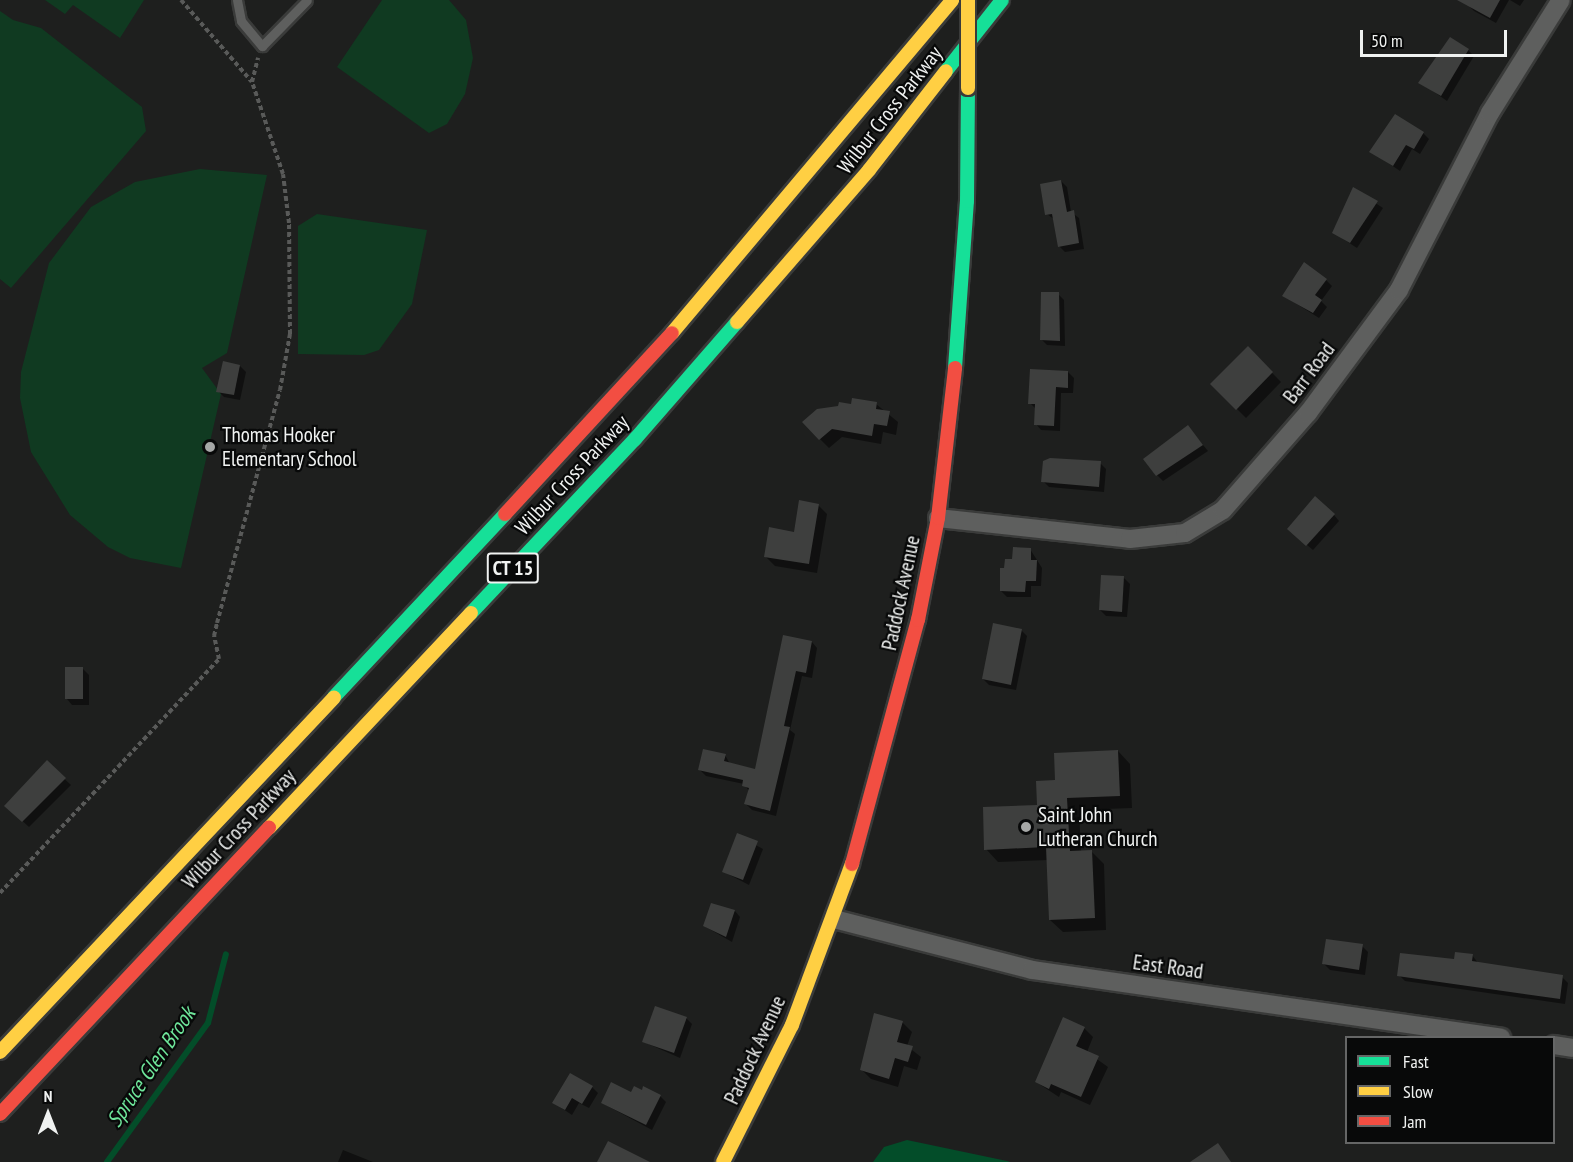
<!DOCTYPE html>
<style>
body{margin:0}
#map{position:relative;width:1573px;height:1162px;overflow:hidden;background:#1e1f1e;font-family:"PT Sans Narrow",sans-serif}
div>[style]{position:absolute}
[style*='--x']{left:calc(var(--x)*1px);top:calc(var(--y)*1px);width:calc(var(--w)*1px);rotate:calc(var(--a)*1deg)}
.green>*{inset:0;background:#103a21}
.water>*{inset:0;background:#034d29}
.shadow>*{inset:0;background:#0007}
.stream>*{height:6px;margin:-3px;padding:0 3px;transform-origin:3px;border-radius:3px;background:#034d29}
.building>*{inset:0;background:#3e3f3e}
.path>*{height:4px;margin-top:-2px;transform-origin:0;background:repeating-linear-gradient(90deg,#595a59 0 4.5px,transparent 0 7.5px)}
.roads{filter:drop-shadow(2px 0 #3a3b3a) drop-shadow(-2px 0 #3a3b3a) drop-shadow(0 2px #3a3b3a) drop-shadow(0 -2px #3a3b3a)}
.lane>*{height:9px;margin:-4.5px;padding:0 4.5px;transform-origin:4.5px;border-radius:4.5px;background:#5e5f5e}
.street>*{height:18px;margin:-9px;padding:0 9px;transform-origin:9px;border-radius:9px;background:#5e5f5e}
.fast>*{height:14px;margin:-7px;padding:0 7px;transform-origin:7px;border-radius:7px;background:#16e098}
.slow>*{height:14px;margin:-7px;padding:0 7px;transform-origin:7px;border-radius:7px;background:#ffcf43}
.jam>*{height:14px;margin:-7px;padding:0 7px;transform-origin:7px;border-radius:7px;background:#f24e42}
.bridges{filter:drop-shadow(2px 0 #3a3b3a) drop-shadow(-2px 0 #3a3b3a) drop-shadow(0 2px #3a3b3a) drop-shadow(0 -2px #3a3b3a)}
.slow-bridge>*{height:14px;margin:-7px;padding:0 7px;transform-origin:7px;border-radius:7px;background:#ffcf43}
.dots>*{width:16px;height:16px;translate:-50% -50%;box-sizing:border-box;border:3px solid #080909;border-radius:50%}
span{translate:-50% -50%;white-space:nowrap;text-align:center;line-height:1.15;-webkit-text-stroke:4.5px #080909;paint-order:stroke}
.shield-label span{padding:2px 4px;background:#080909;border:2px solid;border-radius:4px;-webkit-text-stroke-width:0}
.shield-label{font-size:20px;color:#f0f2f1;font-weight:700}
.street-label{font-size:21px;color:#f0f2f1}
.poi-label{font-size:21px;color:#f0f2f1}
.left{translate:0 -50%;text-align:left}
.water-label{font-size:22px;color:#6ee59a;font-style:italic}
.legend{position:absolute;left:1345px;top:1036px;width:210px;height:108px;box-sizing:border-box;background:#080909;border:2px solid #656666;margin:0;padding:8px 10px;list-style:none;font-size:18px;color:#f0f2f1}
.legend li{display:flex;align-items:center;gap:12px;height:30px}
.legend b{width:30px;border:2px solid #656666}
.north{position:absolute;left:18px;top:1084px;width:60px;height:60px;-webkit-text-stroke:4px #080909;paint-order:stroke;rotate:0deg;font-size:16px;font-weight:700;line-height:24px;text-align:center;color:#f0f2f1}
.north::after{content:'';display:block;margin:auto;width:21px;height:27px;background:#f0f2f1;clip-path:polygon(50% 0,100% 100%,50% 72%,0 100%)}
.scale{position:absolute;left:1360px;top:30px;width:147px;height:27px;box-sizing:border-box;border:3px solid #f0f2f1;border-top:0;padding-left:8px;font-size:18px;line-height:21px;white-space:nowrap;color:#f0f2f1;-webkit-text-stroke:4px #080909;paint-order:stroke}
</style>
<div id="map">
<div class="green">
<div style="clip-path:polygon(45px 0,144px 0,120px 38px,73px 5px,65px 14px)"></div>
<div style="clip-path:polygon(382px 0,449px 0,466px 20px,473px 58px,465px 94px,447px 124px,429px 133px,337px 67px)"></div>
<div style="clip-path:polygon(0 11px,13px 20px,41px 28px,142px 107px,146px 131px,11px 288px,0 279px)"></div>
<div style="clip-path:polygon(200px 169px,267px 175px,227px 353px,202px 368px,221px 394px,181px 568px,130px 558px,108px 547px,70px 515px,31px 452px,20px 398px,21px 372px,49px 263px,91px 207px,135px 182px)"></div>
<div style="clip-path:polygon(317px 214px,427px 230px,412px 304px,379px 350px,364px 355px,298px 354px,298px 226px)"></div>
</div>
<div class="water">
<div style="clip-path:polygon(907px 1140px,1007px 1161px,1010px 1162px,873px 1162px,884px 1147px)"></div>
</div>
<div class="shadow">
<div style="clip-path:polygon(1471px 0,1509px 0,1496px 23px,1474px 11px,1468px 5px)"></div>
<div style="clip-path:polygon(1510px 0,1524px 0,1520px 6px)"></div>
<div style="clip-path:polygon(1468px 50px,1474px 56px,1447px 101px,1420px 82px)"></div>
<div style="clip-path:polygon(1423px 133px,1429px 139px,1420px 154px,1412px 149px,1400px 171px,1371px 151px)"></div>
<div style="clip-path:polygon(1061px 181px,1067px 187px,1071px 212px,1079px 218px,1084px 249px,1065px 252px,1059px 246px,1055px 220px,1047px 214px)"></div>
<div style="clip-path:polygon(1354px 189px,1383px 208px,1357px 248px,1334px 233px)"></div>
<div style="clip-path:polygon(1326px 280px,1332px 286px,1321px 301px,1327px 307px,1319px 318px,1284px 296px)"></div>
<div style="clip-path:polygon(1058px 294px,1064px 300px,1065px 346px,1047px 345px,1041px 339px)"></div>
<div style="clip-path:polygon(1248px 348px,1281px 382px,1246px 418px,1212px 384px)"></div>
<div style="clip-path:polygon(240px 366px,246px 372px,240px 400px,224px 397px,218px 391px)"></div>
<div style="clip-path:polygon(1068px 372px,1074px 378px,1073px 393px,1061px 393px,1060px 431px,1041px 430px,1036px 424px,1036px 409px,1030px 403px)"></div>
<div style="clip-path:polygon(876px 404px,898px 422px,896px 435px,883px 432px,881px 444px,842px 437px,829px 448px,820px 439px,852px 406px)"></div>
<div style="clip-path:polygon(1188px 427px,1208px 451px,1163px 481px,1157px 475px)"></div>
<div style="clip-path:polygon(1100px 463px,1106px 469px,1104px 492px,1049px 487px,1043px 481px)"></div>
<div style="clip-path:polygon(818px 505px,827px 514px,817px 573px,775px 566px,765px 556px,795px 534px)"></div>
<div style="clip-path:polygon(1334px 515px,1339px 521px,1313px 550px,1294px 534px)"></div>
<div style="clip-path:polygon(1030px 549px,1042px 568px,1041px 586px,1031px 586px,1031px 597px,1007px 597px,1001px 591px,1006px 570px)"></div>
<div style="clip-path:polygon(1124px 578px,1130px 584px,1127px 617px,1106px 616px,1100px 610px)"></div>
<div style="clip-path:polygon(1021px 630px,1027px 636px,1016px 690px,989px 685px,983px 679px)"></div>
<div style="clip-path:polygon(784px 637px,812px 642px,817px 648px,812px 678px,802px 676px,790px 730px,795px 734px,776px 816px,752px 810px,746px 804px,749px 791px,744px 784px,706px 776px,700px 770px,725px 755px,730px 764px,756px 771px)"></div>
<div style="clip-path:polygon(83px 669px,89px 675px,89px 705px,72px 705px,67px 699px)"></div>
<div style="clip-path:polygon(1118px 751px,1130px 764px,1132px 808px,1079px 810px,1081px 852px,1091px 851px,1104px 864px,1106px 930px,1063px 932px,1050px 920px,1048px 860px,998px 862px,986px 849px,1039px 806px,1057px 782px)"></div>
<div style="clip-path:polygon(47px 763px,71px 785px,29px 827px,6px 806px)"></div>
<div style="clip-path:polygon(737px 835px,763px 849px,749px 885px,724px 872px)"></div>
<div style="clip-path:polygon(735px 911px,740px 917px,732px 942px,704px 926px)"></div>
<div style="clip-path:polygon(1362px 946px,1368px 952px,1365px 975px,1330px 970px,1324px 964px)"></div>
<div style="clip-path:polygon(1472px 955px,1478px 963px,1562px 977px,1568px 983px,1565px 1004px,1405px 981px,1399px 975px)"></div>
<div style="clip-path:polygon(875px 1014px,903px 1023px,912px 1032px,907px 1046px,921px 1057px,917px 1070px,904px 1066px,898px 1087px,871px 1079px,862px 1070px)"></div>
<div style="clip-path:polygon(686px 1018px,692px 1024px,680px 1058px,644px 1042px)"></div>
<div style="clip-path:polygon(1084px 1028px,1093px 1037px,1087px 1052px,1108px 1067px,1090px 1105px,1061px 1092px,1059px 1097px,1036px 1082px)"></div>
<div style="clip-path:polygon(592px 1087px,598px 1093px,589px 1108px,579px 1103px,572px 1115px,554px 1103px)"></div>
<div style="clip-path:polygon(632px 1094px,660px 1096px,666px 1102px,652px 1130px,602px 1103px)"></div>
<div style="clip-path:polygon(343px 1150px,373px 1162px,338px 1162px)"></div>
</div>
<div class="stream">
<div style="--x:107;--y:1162;--w:172;--a:-54"></div>
<div style="--x:208;--y:1023;--w:71;--a:-75.4"></div>
</div>
<div class="building">
<div style="clip-path:polygon(1457px 0,1500px 0,1490px 18px)"></div>
<div style="clip-path:polygon(1450px 37px,1469px 49px,1441px 96px,1418px 83px)"></div>
<div style="clip-path:polygon(1395px 114px,1424px 132px,1414px 149px,1406px 145px,1393px 166px,1369px 152px)"></div>
<div style="clip-path:polygon(1061px 180px,1067px 212px,1074px 210px,1079px 243px,1058px 247px,1052px 214px,1045px 215px,1040px 184px)"></div>
<div style="clip-path:polygon(1353px 187px,1378px 201px,1350px 243px,1332px 233px)"></div>
<div style="clip-path:polygon(1304px 262px,1327px 279px,1315px 295px,1322px 300px,1313px 313px,1282px 296px)"></div>
<div style="clip-path:polygon(1041px 292px,1059px 292px,1060px 341px,1040px 340px)"></div>
<div style="clip-path:polygon(1248px 346px,1273px 372px,1236px 410px,1210px 384px)"></div>
<div style="clip-path:polygon(223px 361px,240px 365px,234px 395px,216px 392px)"></div>
<div style="clip-path:polygon(1030px 369px,1068px 371px,1068px 388px,1056px 387px,1054px 426px,1034px 425px,1035px 404px,1028px 404px)"></div>
<div style="clip-path:polygon(852px 398px,877px 402px,876px 409px,890px 411px,887px 426px,874px 424px,872px 436px,832px 429px,819px 440px,802px 422px,817px 409px,838px 406px,839px 402px,851px 404px)"></div>
<div style="clip-path:polygon(1188px 425px,1203px 445px,1156px 476px,1143px 459px)"></div>
<div style="clip-path:polygon(1050px 458px,1101px 461px,1099px 487px,1041px 482px,1043px 461px)"></div>
<div style="clip-path:polygon(1315px 496px,1335px 514px,1306px 546px,1287px 529px)"></div>
<div style="clip-path:polygon(799px 500px,819px 504px,809px 564px,764px 557px,769px 527px,794px 532px)"></div>
<div style="clip-path:polygon(1013px 547px,1031px 548px,1031px 560px,1037px 560px,1036px 581px,1026px 581px,1025px 592px,1000px 591px,1000px 568px,1004px 568px,1005px 559px,1012px 559px)"></div>
<div style="clip-path:polygon(1101px 575px,1124px 576px,1122px 612px,1099px 610px)"></div>
<div style="clip-path:polygon(993px 623px,1022px 629px,1011px 685px,982px 679px)"></div>
<div style="clip-path:polygon(783px 635px,812px 641px,806px 673px,796px 671px,784px 726px,790px 727px,770px 811px,744px 804px,749px 788px,742px 786px,743px 780px,698px 770px,703px 749px,726px 754px,724px 761px,755px 769px)"></div>
<div style="clip-path:polygon(65px 667px,83px 667px,83px 699px,65px 699px)"></div>
<div style="clip-path:polygon(1118px 750px,1120px 796px,1067px 798px,1070px 851px,1092px 850px,1095px 918px,1049px 920px,1046px 847px,984px 850px,983px 807px,1037px 805px,1036px 781px,1055px 780px,1054px 753px)"></div>
<div style="clip-path:polygon(47px 760px,66px 778px,22px 822px,4px 806px)"></div>
<div style="clip-path:polygon(737px 833px,758px 841px,743px 880px,722px 872px)"></div>
<div style="clip-path:polygon(711px 903px,735px 910px,726px 937px,703px 926px)"></div>
<div style="clip-path:polygon(1326px 939px,1363px 944px,1359px 970px,1322px 964px)"></div>
<div style="clip-path:polygon(1455px 952px,1473px 954px,1472px 961px,1563px 975px,1560px 999px,1397px 976px,1400px 953px,1454px 959px)"></div>
<div style="clip-path:polygon(655px 1006px,687px 1017px,674px 1053px,642px 1042px)"></div>
<div style="clip-path:polygon(874px 1013px,903px 1021px,897px 1042px,913px 1046px,908px 1062px,895px 1058px,889px 1079px,860px 1070px)"></div>
<div style="clip-path:polygon(1063px 1017px,1085px 1027px,1076px 1046px,1099px 1056px,1081px 1097px,1051px 1084px,1049px 1089px,1035px 1082px)"></div>
<div style="clip-path:polygon(570px 1073px,593px 1086px,582px 1104px,572px 1098px,565px 1110px,552px 1103px)"></div>
<div style="clip-path:polygon(611px 1082px,631px 1092px,634px 1086px,642px 1090px,643px 1086px,661px 1095px,646px 1125px,601px 1103px)"></div>
<div style="clip-path:polygon(608px 1141px,650px 1162px,597px 1162px)"></div>
<div style="clip-path:polygon(1218px 1143px,1231px 1162px,1190px 1162px)"></div>
</div>
<div class="path">
<div style="--x:181;--y:0;--w:108;--a:49.1"></div>
<div style="--x:252;--y:82;--w:25;--a:-76"></div>
<div style="--x:0;--y:893;--w:320;--a:-46.9"></div>
<div style="--x:219;--y:659;--w:24;--a:-102"></div>
<div style="--x:214;--y:636;--w:13;--a:-77"></div>
<div style="--x:217;--y:623;--w:241;--a:-74.9"></div>
<div style="--x:280;--y:390;--w:57;--a:-79.9"></div>
<div style="--x:290;--y:334;--w:111;--a:-90.5"></div>
<div style="--x:289;--y:223;--w:49;--a:-97"></div>
<div style="--x:283;--y:174;--w:97;--a:-108.6"></div>
</div>
<div class="roads">
<div class="lane">
<div style="--x:237;--y:0;--w:21;--a:79"></div>
<div style="--x:241;--y:21;--w:33;--a:50"></div>
<div style="--x:262;--y:46;--w:64;--a:-45.6"></div>
</div>
<div class="street">
<div style="--x:938;--y:518;--w:193;--a:6.2"></div>
<div style="--x:1130;--y:539;--w:55;--a:-6.2"></div>
<div style="--x:1185;--y:533;--w:44;--a:-31.2"></div>
<div style="--x:1223;--y:510;--w:129;--a:-48.8"></div>
<div style="--x:1308;--y:413;--w:153;--a:-53.5"></div>
<div style="--x:1399;--y:290;--w:199;--a:-62.8"></div>
<div style="--x:1490;--y:113;--w:133;--a:-57.9"></div>
<div style="--x:834;--y:919;--w:204;--a:14.4"></div>
<div style="--x:1032;--y:970;--w:474;--a:8.2"></div>
<div style="--x:1554;--y:1045;--w:19;--a:9"></div>
</div>
<div class="fast">
<div style="--x:946;--y:71;--w:90;--a:-51.7"></div>
<div style="--x:955;--y:368;--w:167;--a:-85.9"></div>
<div style="--x:967;--y:201;--w:113;--a:-89.5"></div>
<div style="--x:471;--y:613;--w:239;--a:-46.7"></div>
<div style="--x:635;--y:439;--w:155;--a:-48.9"></div>
<div style="--x:334;--y:697;--w:250;--a:-46.9"></div>
</div>
<div class="slow">
<div style="--x:737;--y:322;--w:201;--a:-49"></div>
<div style="--x:869;--y:170;--w:125;--a:-52.1"></div>
<div style="--x:672;--y:333;--w:435;--a:-49.9"></div>
<div style="--x:269;--y:828;--w:295;--a:-46.8"></div>
<div style="--x:0;--y:1052;--w:487;--a:-46.7"></div>
<div style="--x:723;--y:1162;--w:153;--a:-63.3"></div>
<div style="--x:792;--y:1025;--w:172;--a:-69.6"></div>
</div>
<div class="jam">
<div style="--x:505;--y:514;--w:246;--a:-47.3"></div>
<div style="--x:852;--y:864;--w:253;--a:-74.9"></div>
<div style="--x:918;--y:620;--w:104;--a:-78.9"></div>
<div style="--x:938;--y:518;--w:151;--a:-83.5"></div>
<div style="--x:0;--y:1114;--w:393;--a:-46.8"></div>
</div>
</div>
<div class="bridges">
<div class="slow-bridge">
<div style="--x:968;--y:0;--w:88;--a:90"></div>
</div>
</div>
<div class="dots">
<div style="left:210px;top:447px;background:#a6a8a7"></div>
<div style="left:1026px;top:827px;background:#a6a8a7"></div>
</div>
<div class="shield-label">
<span style="left:513px;top:568px">CT 15</span>
</div>
<div class="street-label">
<span style="left:890px;top:110px;rotate:-52deg">Wilbur Cross Parkway</span>
<span style="left:1309px;top:373px;rotate:-53deg">Barr Road</span>
<span style="left:572px;top:475px;rotate:-47deg">Wilbur Cross Parkway</span>
<span style="left:901px;top:593px;rotate:-78deg">Paddock Avenue</span>
<span style="left:239px;top:829px;rotate:-47deg">Wilbur Cross Parkway</span>
<span style="left:1168px;top:967px;rotate:8deg">East Road</span>
<span style="left:755px;top:1050px;rotate:-65deg">Paddock Avenue</span>
</div>
<div class="poi-label">
<span class="left" style="left:222px;top:447px">Thomas Hooker<br>Elementary School</span>
<span class="left" style="left:1038px;top:827px">Saint John<br>Lutheran Church</span>
</div>
<div class="water-label">
<span style="left:151px;top:1067px;rotate:-56deg">Spruce Glen Brook</span>
</div>
<ul class="legend">
<li><b style="height:8px;background:#16e098"></b>Fast</li>
<li><b style="height:8px;background:#ffcf43"></b>Slow</li>
<li><b style="height:8px;background:#f24e42"></b>Jam</li>
</ul>
<div class="north">N</div>
<div class="scale">50 m</div>
</div>
